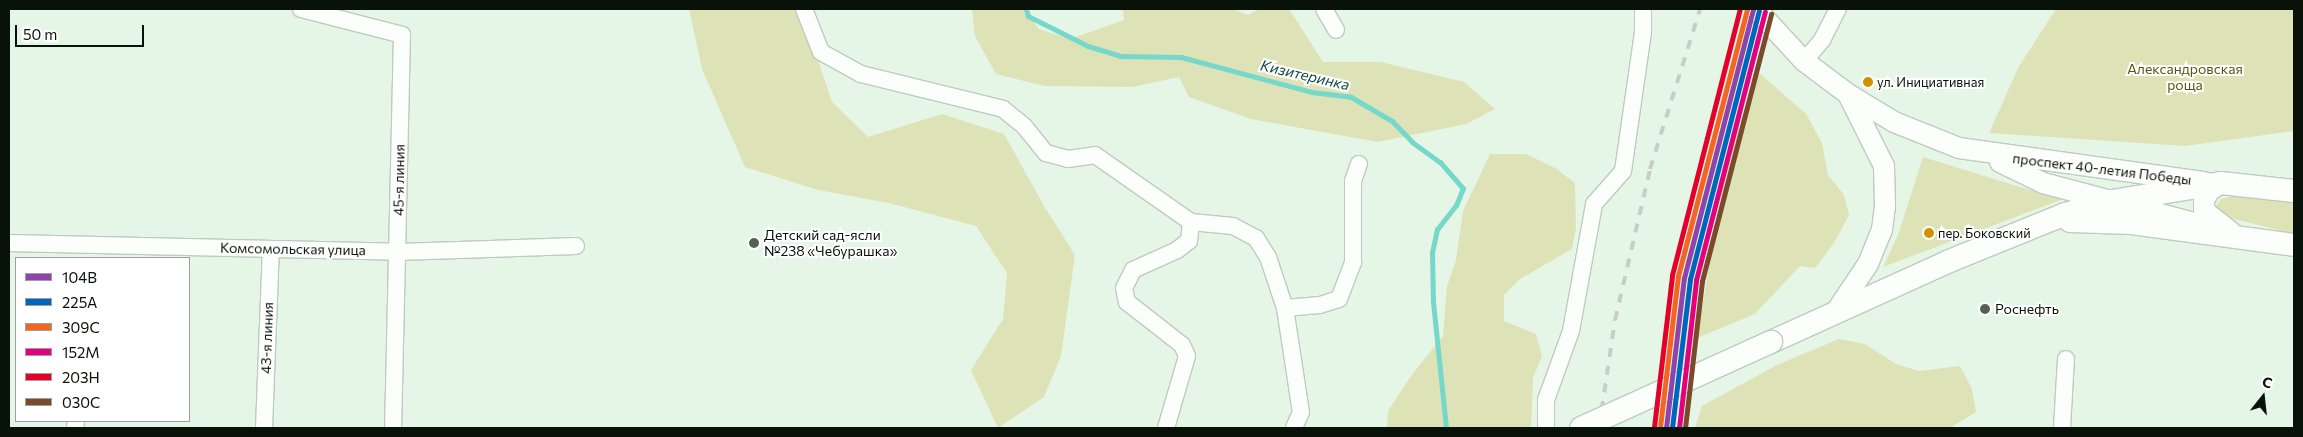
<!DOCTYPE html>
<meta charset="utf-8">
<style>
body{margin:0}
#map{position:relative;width:2303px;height:437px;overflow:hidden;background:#e5f5e6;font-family:Commissioner,sans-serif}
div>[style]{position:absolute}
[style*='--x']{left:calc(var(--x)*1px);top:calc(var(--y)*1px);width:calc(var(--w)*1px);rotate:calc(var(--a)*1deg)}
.green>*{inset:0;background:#dee3b7}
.stream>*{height:5px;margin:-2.5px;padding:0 2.5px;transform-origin:2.5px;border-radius:2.5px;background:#76d8ca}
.roads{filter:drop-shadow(1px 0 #becbc0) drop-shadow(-1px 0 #becbc0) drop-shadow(0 1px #becbc0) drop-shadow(0 -1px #becbc0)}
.minor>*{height:16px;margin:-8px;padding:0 8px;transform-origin:8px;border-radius:8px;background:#fbfefb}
.tertiary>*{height:20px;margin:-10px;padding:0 10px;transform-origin:10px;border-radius:10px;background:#fbfefb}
.secondary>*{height:22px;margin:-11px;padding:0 11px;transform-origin:11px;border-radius:11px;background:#fbfefb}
.rail>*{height:4px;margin-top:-2px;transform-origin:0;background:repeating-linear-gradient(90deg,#c8cdc8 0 9px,transparent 0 18px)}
.bridges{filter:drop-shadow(1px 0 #becbc0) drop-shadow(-1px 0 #becbc0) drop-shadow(0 1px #becbc0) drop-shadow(0 -1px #becbc0)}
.secondary-bridge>*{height:22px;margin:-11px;padding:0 11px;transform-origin:11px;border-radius:11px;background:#fbfefb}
.rail-1>*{height:5px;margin:-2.5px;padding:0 2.5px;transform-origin:2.5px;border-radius:2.5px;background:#8e44ad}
.rail-2>*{height:5px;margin:-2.5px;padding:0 2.5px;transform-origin:2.5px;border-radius:2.5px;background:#0065bd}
.rail-3>*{height:5px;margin:-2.5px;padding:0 2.5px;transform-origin:2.5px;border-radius:2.5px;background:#f26522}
.rail-4>*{height:5px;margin:-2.5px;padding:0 2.5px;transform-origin:2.5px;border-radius:2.5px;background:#e5007d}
.rail-5>*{height:5px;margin:-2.5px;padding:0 2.5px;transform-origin:2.5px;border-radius:2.5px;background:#e4002b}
.rail-6>*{height:5px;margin:-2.5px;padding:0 2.5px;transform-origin:2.5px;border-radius:2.5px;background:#7a4b2a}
.dots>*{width:14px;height:14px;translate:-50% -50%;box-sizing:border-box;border:2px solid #fff;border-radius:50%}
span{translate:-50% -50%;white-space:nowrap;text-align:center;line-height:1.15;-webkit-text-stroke:4px #fff;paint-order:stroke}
.bus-label{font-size:13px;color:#091209}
.left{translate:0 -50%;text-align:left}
.park-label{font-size:14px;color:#5a550f}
.street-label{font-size:14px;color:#091209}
.poi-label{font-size:14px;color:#091209}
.water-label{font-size:15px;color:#124b46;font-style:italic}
.frame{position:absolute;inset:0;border:10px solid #091209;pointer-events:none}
.legend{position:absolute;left:15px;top:257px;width:175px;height:165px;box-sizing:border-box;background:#fff;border:1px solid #9da09d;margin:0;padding:6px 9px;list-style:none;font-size:15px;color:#091209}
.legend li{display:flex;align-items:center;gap:10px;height:25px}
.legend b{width:25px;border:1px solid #9da09d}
.north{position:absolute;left:2238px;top:372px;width:50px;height:50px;-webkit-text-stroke:4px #fff;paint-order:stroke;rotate:16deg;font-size:14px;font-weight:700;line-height:20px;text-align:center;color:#091209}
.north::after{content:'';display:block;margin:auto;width:18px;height:22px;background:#091209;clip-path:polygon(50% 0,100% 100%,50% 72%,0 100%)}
.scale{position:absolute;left:15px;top:25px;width:129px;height:22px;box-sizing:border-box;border:2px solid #091209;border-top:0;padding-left:6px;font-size:15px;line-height:18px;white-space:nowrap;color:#091209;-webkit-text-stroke:4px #fff;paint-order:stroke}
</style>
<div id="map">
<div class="green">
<div style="clip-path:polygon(689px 9px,801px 9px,832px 102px,868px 137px,942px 114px,1004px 134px,1044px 206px,1075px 255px,1061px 356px,1044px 397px,998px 428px,971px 370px,1003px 319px,1007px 273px,976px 226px,889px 203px,818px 190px,745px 167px,702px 69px)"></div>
<div style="clip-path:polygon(972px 9px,1025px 9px,1039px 29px,1070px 39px,1124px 20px,1123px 9px,1232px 9px,1248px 15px,1259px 9px,1289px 9px,1323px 62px,1381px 62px,1464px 82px,1495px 109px,1466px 124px,1378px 142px,1251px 119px,1189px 97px,1179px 77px,1132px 87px,1045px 86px,996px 74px,975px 36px)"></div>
<div style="clip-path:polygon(2056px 9px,2294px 9px,2294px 131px,2185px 146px,1989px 133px,2019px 66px)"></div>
<div style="clip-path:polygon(1757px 71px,1806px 114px,1822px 143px,1828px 175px,1844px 195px,1849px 215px,1834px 243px,1815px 268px,1800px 266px,1755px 314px,1697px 338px,1727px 162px)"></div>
<div style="clip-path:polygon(1490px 154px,1526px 154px,1555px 168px,1575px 183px,1576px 228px,1572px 249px,1520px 279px,1504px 295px,1504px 321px,1536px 334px,1542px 356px,1533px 378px,1531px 428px,1387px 428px,1388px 411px,1411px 376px,1443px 336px,1447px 286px,1456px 260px,1463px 211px)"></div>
<div style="clip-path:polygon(1923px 157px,2033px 191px,2066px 198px,1883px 267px,1898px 235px)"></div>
<div style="clip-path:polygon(2233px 196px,2294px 203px,2294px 234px,2219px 215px,2214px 208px,2221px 199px)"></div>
<div style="clip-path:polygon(1839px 339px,1865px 344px,1896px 364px,1919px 371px,1960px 366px,1972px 389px,1976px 412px,1950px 428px,1695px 428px,1702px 406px,1777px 365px)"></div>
</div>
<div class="stream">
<div style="--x:1026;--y:9;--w:7;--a:74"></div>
<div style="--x:1028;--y:16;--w:67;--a:26.6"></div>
<div style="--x:1088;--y:46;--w:34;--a:17"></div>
<div style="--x:1120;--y:56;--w:61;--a:0.9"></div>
<div style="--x:1181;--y:57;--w:136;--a:15"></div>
<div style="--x:1312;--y:92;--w:39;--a:7"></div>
<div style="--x:1351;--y:97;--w:48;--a:30.3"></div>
<div style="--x:1392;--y:121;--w:29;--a:46"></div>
<div style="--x:1412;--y:142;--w:34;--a:36"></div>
<div style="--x:1440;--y:162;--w:35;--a:49"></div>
<div style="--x:1463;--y:188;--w:18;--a:112"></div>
<div style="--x:1456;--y:205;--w:31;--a:128"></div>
<div style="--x:1437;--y:229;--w:24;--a:102"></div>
<div style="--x:1432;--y:252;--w:50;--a:88.9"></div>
<div style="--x:1433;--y:302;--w:127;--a:84.1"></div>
</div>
<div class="roads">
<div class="minor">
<div style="--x:301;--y:9;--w:104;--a:14.4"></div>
<div style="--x:402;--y:35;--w:393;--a:91.3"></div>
<div style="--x:804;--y:9;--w:46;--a:68.4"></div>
<div style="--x:821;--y:52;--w:46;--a:28.8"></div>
<div style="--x:861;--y:74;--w:146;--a:13.8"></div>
<div style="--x:1003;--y:109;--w:27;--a:39"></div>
<div style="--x:1024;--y:126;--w:35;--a:51"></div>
<div style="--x:1046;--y:153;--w:23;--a:15"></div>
<div style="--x:1068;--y:159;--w:27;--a:-8"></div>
<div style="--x:1095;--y:155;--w:117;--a:34.9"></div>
<div style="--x:1191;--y:222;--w:42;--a:5.4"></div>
<div style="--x:1233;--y:226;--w:26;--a:28"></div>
<div style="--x:1256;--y:238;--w:22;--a:58"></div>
<div style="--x:1268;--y:257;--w:54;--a:71.6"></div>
<div style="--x:1285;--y:308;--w:105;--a:81.3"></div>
<div style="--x:1301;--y:412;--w:17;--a:114"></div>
<div style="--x:1324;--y:9;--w:24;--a:60"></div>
<div style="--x:1804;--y:61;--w:28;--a:-49"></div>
<div style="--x:1822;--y:40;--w:35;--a:-63"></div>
<div style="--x:9;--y:243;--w:389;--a:1.3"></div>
<div style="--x:398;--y:252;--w:178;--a:-1.9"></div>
<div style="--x:1285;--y:308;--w:35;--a:-5"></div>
<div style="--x:1320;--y:305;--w:20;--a:-18"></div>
<div style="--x:1339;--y:299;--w:40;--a:-69"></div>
<div style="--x:1353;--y:262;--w:81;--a:-90"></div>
<div style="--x:1353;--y:181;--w:18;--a:-71"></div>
<div style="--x:75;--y:428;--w:7;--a:-82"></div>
<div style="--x:264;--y:428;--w:179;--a:-87.8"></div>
<div style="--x:1166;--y:428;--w:75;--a:-73.7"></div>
<div style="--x:1187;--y:356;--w:12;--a:-114"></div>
<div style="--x:1182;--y:345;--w:70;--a:-142"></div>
<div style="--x:1127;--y:302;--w:14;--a:-102"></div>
<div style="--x:1124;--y:288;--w:20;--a:-63"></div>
<div style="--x:1133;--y:270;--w:48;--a:-24.4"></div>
<div style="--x:1177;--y:250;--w:15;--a:-37"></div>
<div style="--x:1189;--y:241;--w:19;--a:-84"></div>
<div style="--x:1546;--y:428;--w:28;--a:-90"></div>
<div style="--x:1546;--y:400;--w:73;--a:-70.1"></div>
<div style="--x:1571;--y:331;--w:129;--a:-79.7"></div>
<div style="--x:1594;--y:204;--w:44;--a:-48.7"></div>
<div style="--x:1623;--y:171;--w:139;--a:-81.8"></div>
<div style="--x:1643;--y:33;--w:24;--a:-90"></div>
<div style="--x:2062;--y:428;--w:69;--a:-86.7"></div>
</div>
<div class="tertiary">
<div style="--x:1756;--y:9;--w:71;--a:47.3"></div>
<div style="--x:1804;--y:61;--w:55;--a:36.9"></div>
<div style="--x:1848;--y:94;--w:54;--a:31.3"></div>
<div style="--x:1894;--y:122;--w:70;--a:21.8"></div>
<div style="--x:1959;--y:148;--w:248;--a:7.9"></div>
<div style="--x:2000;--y:162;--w:48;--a:26"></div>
<div style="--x:2043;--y:183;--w:160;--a:14.8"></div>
<div style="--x:2221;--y:183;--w:14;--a:146"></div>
<div style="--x:2209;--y:191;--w:11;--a:117"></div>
<div style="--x:2204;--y:201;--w:10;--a:90"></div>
<div style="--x:2204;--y:211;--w:34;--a:38"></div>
<div style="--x:1837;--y:310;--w:55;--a:-56"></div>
<div style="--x:1868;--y:264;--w:37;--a:-68"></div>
<div style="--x:1882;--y:230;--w:23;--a:-83"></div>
<div style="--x:1885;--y:207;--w:41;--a:-91.4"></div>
<div style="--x:1884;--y:166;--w:80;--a:-116.6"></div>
</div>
<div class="secondary">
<div style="--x:2070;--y:221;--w:61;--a:1.9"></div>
<div style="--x:2131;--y:223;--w:164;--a:7.7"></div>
<div style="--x:1771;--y:342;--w:193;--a:-24.4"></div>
<div style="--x:1947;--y:262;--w:127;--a:-22.1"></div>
<div style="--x:2065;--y:214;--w:49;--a:-15.5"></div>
<div style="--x:2112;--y:201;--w:110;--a:-9.4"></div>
<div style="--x:2221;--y:183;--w:73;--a:6.3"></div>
</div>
</div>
<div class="rail">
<div style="--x:1599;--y:428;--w:109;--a:-81.6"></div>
<div style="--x:1615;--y:320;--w:155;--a:-76.9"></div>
<div style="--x:1650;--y:169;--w:168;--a:-72.6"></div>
</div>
<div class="bridges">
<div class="secondary-bridge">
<div style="--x:1581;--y:428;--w:209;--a:-24.4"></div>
</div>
</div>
<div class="rail-1">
<div style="--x:1666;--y:428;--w:151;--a:-83.2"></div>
<div style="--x:1684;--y:278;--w:278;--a:-75.6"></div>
</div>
<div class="rail-2">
<div style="--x:1672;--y:428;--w:150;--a:-83.1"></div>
<div style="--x:1690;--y:279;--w:277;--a:-75.6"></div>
</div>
<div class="rail-3">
<div style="--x:1660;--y:427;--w:152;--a:-83.2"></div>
<div style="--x:1678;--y:276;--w:276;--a:-75.5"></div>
</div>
<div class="rail-4">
<div style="--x:1679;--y:428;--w:149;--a:-83.4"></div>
<div style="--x:1696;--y:280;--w:277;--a:-75.6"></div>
</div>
<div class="rail-5">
<div style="--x:1654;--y:427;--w:153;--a:-83.2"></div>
<div style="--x:1672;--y:275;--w:275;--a:-75.7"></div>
</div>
<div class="rail-6">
<div style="--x:1685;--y:428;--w:148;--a:-83.4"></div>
<div style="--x:1702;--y:281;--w:276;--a:-75.5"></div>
</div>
<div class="dots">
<div style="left:1868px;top:82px;background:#d39001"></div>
<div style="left:1929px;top:233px;background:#d39001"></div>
<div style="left:754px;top:243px;background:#566156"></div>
<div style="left:1985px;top:309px;background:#566156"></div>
</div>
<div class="bus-label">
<span class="left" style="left:1877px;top:82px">ул. Инициативная</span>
<span class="left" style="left:1938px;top:233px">пер. Боковский</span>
</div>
<div class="park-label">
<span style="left:2185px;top:77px">Александровская<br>роща</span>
</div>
<div class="street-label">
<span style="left:2102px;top:169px;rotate:7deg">проспект 40-летия Победы</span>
<span style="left:399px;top:180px;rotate:-89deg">45-я линия</span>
<span style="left:293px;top:249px;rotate:1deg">Комсомольская улица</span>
<span style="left:267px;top:338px;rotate:-88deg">43-я линия</span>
</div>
<div class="poi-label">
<span class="left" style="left:764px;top:243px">Детский сад-ясли<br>№238 «Чебурашка»</span>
<span class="left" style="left:1995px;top:309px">Роснефть</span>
</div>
<div class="water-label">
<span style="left:1305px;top:75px;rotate:13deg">Кизитеринка</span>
</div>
<div class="frame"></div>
<ul class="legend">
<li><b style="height:6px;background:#8e44ad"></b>104В</li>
<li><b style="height:6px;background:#0065bd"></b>225А</li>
<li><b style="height:6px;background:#f26522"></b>309С</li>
<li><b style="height:6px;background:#e5007d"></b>152М</li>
<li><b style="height:6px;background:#e4002b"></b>203Н</li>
<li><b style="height:6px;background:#7a4b2a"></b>030C</li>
</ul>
<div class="north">С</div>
<div class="scale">50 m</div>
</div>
